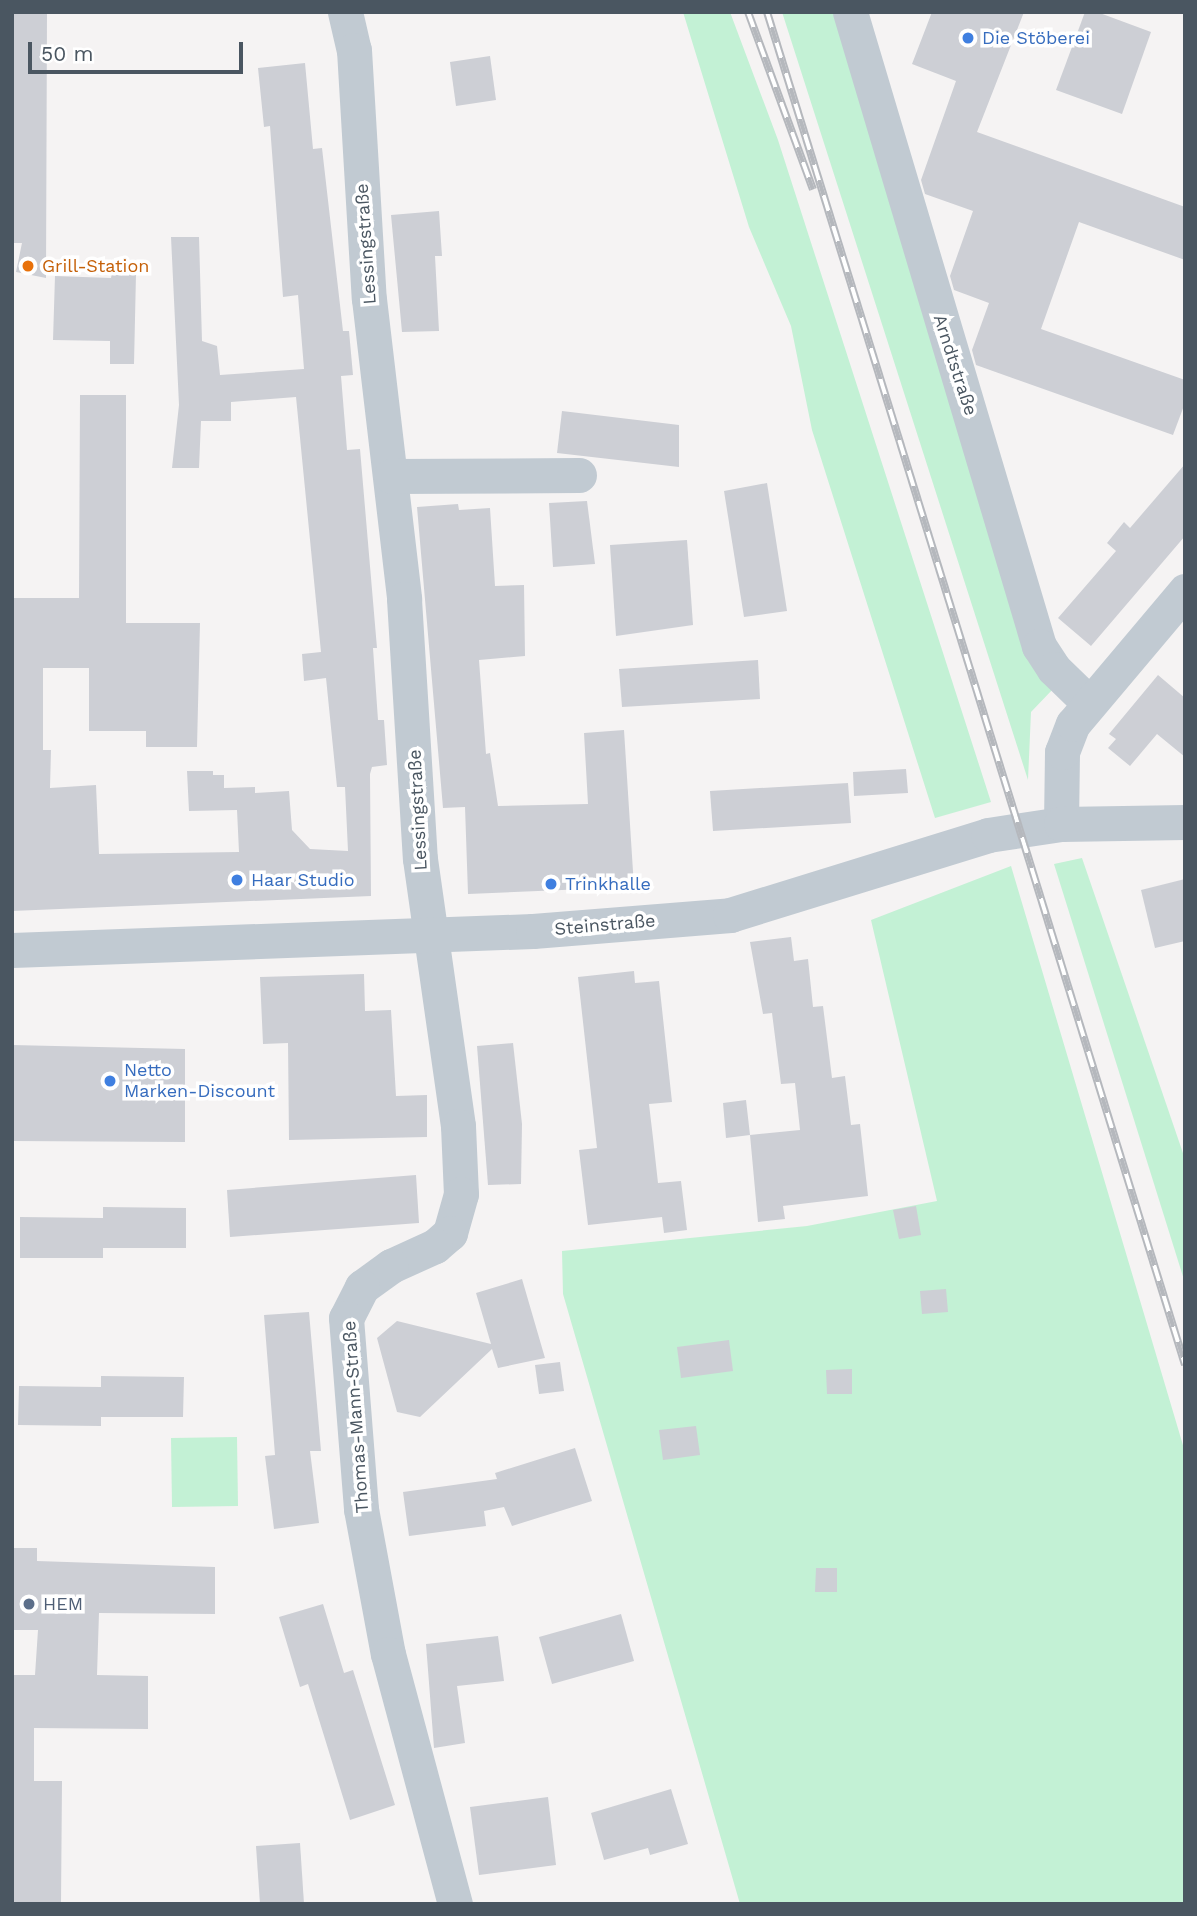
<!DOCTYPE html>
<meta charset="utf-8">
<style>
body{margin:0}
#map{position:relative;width:1197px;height:1916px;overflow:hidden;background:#f5f3f3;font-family:"Work Sans",sans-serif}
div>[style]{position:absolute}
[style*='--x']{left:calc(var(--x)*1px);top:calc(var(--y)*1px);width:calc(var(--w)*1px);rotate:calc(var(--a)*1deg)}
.green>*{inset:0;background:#c3f1d5}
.building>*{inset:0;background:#cdcfd5}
.minor>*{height:35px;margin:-17.5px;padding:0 17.5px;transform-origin:17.5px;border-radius:17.5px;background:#c1cad2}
.rail>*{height:8px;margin-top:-4px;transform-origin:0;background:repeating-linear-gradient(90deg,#fff 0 16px,#b5b8bd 0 32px);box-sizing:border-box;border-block:2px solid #b5b8bd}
.dots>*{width:19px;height:19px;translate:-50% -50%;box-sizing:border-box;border:4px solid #fff;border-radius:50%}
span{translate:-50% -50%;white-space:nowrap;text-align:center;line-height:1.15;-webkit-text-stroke:7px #fff;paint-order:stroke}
.shop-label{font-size:18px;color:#366cbe}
.left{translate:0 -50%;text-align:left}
.street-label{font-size:18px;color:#4a5661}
.food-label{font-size:18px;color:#c56008}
.service-label{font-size:18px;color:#4e5e75}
.frame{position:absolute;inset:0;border:14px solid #4a5661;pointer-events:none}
.scale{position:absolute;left:28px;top:42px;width:215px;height:32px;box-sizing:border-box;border:4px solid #4a5661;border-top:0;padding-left:9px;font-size:21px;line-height:24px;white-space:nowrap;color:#4a5661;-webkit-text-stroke:5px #fff;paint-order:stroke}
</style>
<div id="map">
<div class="green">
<div style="clip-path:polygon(683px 12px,730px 12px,778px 140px,991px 802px,935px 818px,812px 430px,791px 326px,749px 227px)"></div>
<div style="clip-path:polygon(782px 12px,836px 12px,1053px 689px,1031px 712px,1028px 780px)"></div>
<div style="clip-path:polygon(1082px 858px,1185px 1159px,1185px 1283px,1054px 864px)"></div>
<div style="clip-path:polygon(1011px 866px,1185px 1452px,1185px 1904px,740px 1904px,563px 1294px,562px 1251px,807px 1226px,937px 1201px,871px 920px)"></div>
<div style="clip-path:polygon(237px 1437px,238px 1506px,172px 1507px,171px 1438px)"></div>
</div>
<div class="building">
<div style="clip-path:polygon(12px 12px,47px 12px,46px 278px,16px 272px,22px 243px,12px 243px)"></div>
<div style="clip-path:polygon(932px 12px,1024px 12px,977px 132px,1185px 207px,1185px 260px,1079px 222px,1041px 329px,1185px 380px,1185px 403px,1173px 435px,976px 365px,972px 350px,989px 303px,954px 290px,950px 276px,973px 211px,925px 194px,921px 180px,956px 81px,912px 64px)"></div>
<div style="clip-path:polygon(1085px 12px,1097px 12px,1151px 32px,1122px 114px,1056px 90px)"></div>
<div style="clip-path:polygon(490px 56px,496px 100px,456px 106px,450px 62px)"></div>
<div style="clip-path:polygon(305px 63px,313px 149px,322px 148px,343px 331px,349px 331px,353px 375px,341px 376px,347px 450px,360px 449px,377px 648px,373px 648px,378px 720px,384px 720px,387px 765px,372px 767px,370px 774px,371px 896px,12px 911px,12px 598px,79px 598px,80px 395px,126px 395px,126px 623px,200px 623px,197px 747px,146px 747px,146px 731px,89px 731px,89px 668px,43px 668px,43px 750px,51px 750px,50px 788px,96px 785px,99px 854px,239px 852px,237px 810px,189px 811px,187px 771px,213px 771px,213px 775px,224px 775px,224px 788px,255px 787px,255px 793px,289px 791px,292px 830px,310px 849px,348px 851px,345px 787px,337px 787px,326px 678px,304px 681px,302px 654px,321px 652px,296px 397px,231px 402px,231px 421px,201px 421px,199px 468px,172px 468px,179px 405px,171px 237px,199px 237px,202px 341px,217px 346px,220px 375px,304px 369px,298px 295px,283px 297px,270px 126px,264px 127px,258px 68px)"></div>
<div style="clip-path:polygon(439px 211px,442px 256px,435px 256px,439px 331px,402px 332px,391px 215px)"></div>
<div style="clip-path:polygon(112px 273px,136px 274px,134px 364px,110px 364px,110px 341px,53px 340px,55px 276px,111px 278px)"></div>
<div style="clip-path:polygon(562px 411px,679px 425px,679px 467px,557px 453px)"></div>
<div style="clip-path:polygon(1185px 464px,1185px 536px,1091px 646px,1058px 618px,1116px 551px,1107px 543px,1124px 522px,1130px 528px)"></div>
<div style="clip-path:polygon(767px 483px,787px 611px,744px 617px,724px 491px)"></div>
<div style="clip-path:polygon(587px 501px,595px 564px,553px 567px,549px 503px)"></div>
<div style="clip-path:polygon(458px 504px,459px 510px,490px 508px,495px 586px,524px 585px,525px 656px,479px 660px,486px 754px,490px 753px,498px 806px,588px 804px,584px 733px,624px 730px,634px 887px,468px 894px,465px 807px,443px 808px,417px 507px)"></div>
<div style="clip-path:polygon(687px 540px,693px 625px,616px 636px,610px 545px)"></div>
<div style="clip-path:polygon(758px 660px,760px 699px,622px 707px,619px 669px)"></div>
<div style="clip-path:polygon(1158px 675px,1185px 698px,1185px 757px,1157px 734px,1130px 766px,1108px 748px,1116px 739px,1109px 734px)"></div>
<div style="clip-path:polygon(906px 769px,908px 793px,854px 796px,853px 772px)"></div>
<div style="clip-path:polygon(848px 783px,851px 823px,713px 831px,710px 791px)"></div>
<div style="clip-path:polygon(1185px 879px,1185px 941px,1155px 948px,1141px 890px)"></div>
<div style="clip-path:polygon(791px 937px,794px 961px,808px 959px,813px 1007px,823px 1006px,832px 1078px,845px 1076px,851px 1125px,860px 1124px,868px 1196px,783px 1206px,785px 1219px,758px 1222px,750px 1135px,726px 1138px,723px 1103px,746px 1100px,750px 1135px,800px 1130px,795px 1083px,781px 1084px,772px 1013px,763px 1014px,750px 942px)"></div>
<div style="clip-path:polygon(634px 971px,635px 983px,659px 981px,672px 1102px,649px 1104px,653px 1138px,658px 1183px,681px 1181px,687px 1230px,664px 1233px,662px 1217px,588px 1225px,579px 1150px,597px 1148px,578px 977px)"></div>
<div style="clip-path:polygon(364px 974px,365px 1011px,391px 1010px,396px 1096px,427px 1095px,427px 1137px,289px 1140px,288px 1043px,263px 1044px,260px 977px)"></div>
<div style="clip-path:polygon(513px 1043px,522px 1124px,521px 1184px,488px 1185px,477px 1046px)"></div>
<div style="clip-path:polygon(12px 1045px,185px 1049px,185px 1142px,12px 1141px)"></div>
<div style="clip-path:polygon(416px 1175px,419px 1223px,230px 1237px,227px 1190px)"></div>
<div style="clip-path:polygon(916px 1206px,921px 1235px,899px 1239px,893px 1210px)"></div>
<div style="clip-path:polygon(103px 1207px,186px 1208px,186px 1248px,103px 1248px,103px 1258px,20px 1258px,20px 1217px,103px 1218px)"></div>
<div style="clip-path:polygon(522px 1279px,545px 1358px,498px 1368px,492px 1349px,420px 1417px,397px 1412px,377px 1338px,397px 1321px,491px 1344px,476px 1293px)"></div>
<div style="clip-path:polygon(946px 1289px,948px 1312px,922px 1314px,920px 1291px)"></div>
<div style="clip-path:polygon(309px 1312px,321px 1451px,310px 1451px,319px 1523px,274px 1529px,265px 1456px,275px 1455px,264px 1315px)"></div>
<div style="clip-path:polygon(729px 1340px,733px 1371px,681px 1378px,677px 1347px)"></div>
<div style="clip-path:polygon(560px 1362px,564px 1391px,539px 1394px,535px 1365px)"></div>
<div style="clip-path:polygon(852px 1369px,852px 1394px,827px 1394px,826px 1370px)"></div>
<div style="clip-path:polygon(101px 1376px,184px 1377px,183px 1417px,101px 1417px,101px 1426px,18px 1425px,19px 1386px,101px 1387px)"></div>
<div style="clip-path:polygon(696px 1426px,700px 1455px,663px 1460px,659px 1430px)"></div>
<div style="clip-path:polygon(575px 1448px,592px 1501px,512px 1526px,504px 1507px,484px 1511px,486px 1526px,409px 1536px,403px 1492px,497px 1479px,495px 1473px)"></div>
<div style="clip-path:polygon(12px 1548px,37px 1548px,37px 1561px,215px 1567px,215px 1614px,99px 1613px,97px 1675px,148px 1676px,148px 1729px,34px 1728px,34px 1781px,62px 1781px,61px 1904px,12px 1904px,12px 1675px,35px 1675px,38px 1630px,12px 1630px)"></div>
<div style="clip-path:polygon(816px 1568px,837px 1568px,837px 1592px,815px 1592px)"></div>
<div style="clip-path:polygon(323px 1604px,344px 1673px,353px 1670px,395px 1805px,350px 1820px,308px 1684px,300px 1687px,279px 1617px)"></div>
<div style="clip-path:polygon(621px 1614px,634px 1661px,552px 1684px,539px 1637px)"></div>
<div style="clip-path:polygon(498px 1636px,504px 1681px,457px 1686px,465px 1743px,434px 1748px,426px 1644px)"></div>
<div style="clip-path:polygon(671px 1789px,688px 1844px,650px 1855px,648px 1848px,604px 1860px,591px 1813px)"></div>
<div style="clip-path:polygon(548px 1797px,556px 1865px,479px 1875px,470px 1807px)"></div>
<div style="clip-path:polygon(300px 1843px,304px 1904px,260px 1904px,256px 1846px)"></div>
</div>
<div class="minor">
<div style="--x:345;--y:12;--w:39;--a:77"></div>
<div style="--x:354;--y:50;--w:249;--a:86.6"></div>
<div style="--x:369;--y:299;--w:302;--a:83.3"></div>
<div style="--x:404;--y:599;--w:260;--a:86.5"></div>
<div style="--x:420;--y:859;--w:270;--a:81.9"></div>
<div style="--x:458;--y:1126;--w:68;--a:87.5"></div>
<div style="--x:461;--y:1194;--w:41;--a:105.8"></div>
<div style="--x:450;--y:1233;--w:20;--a:139"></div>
<div style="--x:435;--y:1246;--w:48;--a:155.6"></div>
<div style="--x:391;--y:1266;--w:36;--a:144"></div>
<div style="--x:362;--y:1287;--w:35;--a:117"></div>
<div style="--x:346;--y:1318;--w:192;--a:85.5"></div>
<div style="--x:361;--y:1509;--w:147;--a:79.5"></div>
<div style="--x:388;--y:1654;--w:259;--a:75"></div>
<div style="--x:850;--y:12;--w:662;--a:73.4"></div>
<div style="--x:1039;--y:646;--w:27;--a:57"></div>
<div style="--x:1054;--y:669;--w:47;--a:44.1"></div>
<div style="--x:391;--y:476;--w:188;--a:-0.3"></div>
<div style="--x:1061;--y:824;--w:72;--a:-89.2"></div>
<div style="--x:1062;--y:752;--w:30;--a:-69"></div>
<div style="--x:1073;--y:724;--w:174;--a:-49.9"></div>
<div style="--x:12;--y:950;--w:521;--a:-2.09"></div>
<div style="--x:533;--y:931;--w:198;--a:-4.6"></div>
<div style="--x:730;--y:915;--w:270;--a:-17.2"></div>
<div style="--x:988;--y:835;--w:74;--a:-8.6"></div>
<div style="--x:1061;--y:824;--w:124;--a:-0.9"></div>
</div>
<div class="rail">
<div style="--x:748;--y:12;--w:189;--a:69.9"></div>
<div style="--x:767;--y:12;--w:1416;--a:72.83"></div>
</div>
<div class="dots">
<div style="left:968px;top:38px;background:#3f7fe0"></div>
<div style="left:28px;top:266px;background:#e8710a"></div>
<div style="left:237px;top:880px;background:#3f7fe0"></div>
<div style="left:551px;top:884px;background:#3f7fe0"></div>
<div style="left:110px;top:1081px;background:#3f7fe0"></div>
<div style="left:29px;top:1604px;background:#5c6f8a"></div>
</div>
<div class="shop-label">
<span class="left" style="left:982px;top:38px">Die Stöberei</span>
<span class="left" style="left:251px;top:880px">Haar Studio</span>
<span class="left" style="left:565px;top:884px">Trinkhalle</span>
<span class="left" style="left:124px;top:1081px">Netto<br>Marken-Discount</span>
</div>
<div class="street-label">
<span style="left:366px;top:244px;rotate:-94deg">Lessingstraße</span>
<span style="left:955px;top:365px;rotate:72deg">Arndtstraße</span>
<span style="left:418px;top:810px;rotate:-93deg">Lessingstraße</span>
<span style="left:605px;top:925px;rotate:-5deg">Steinstraße</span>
<span style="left:356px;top:1417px;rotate:-94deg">Thomas-Mann-Straße</span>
</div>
<div class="food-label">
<span class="left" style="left:42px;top:266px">Grill-Station</span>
</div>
<div class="service-label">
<span class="left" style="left:43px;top:1604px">HEM</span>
</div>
<div class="frame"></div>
<div class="scale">50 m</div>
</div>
